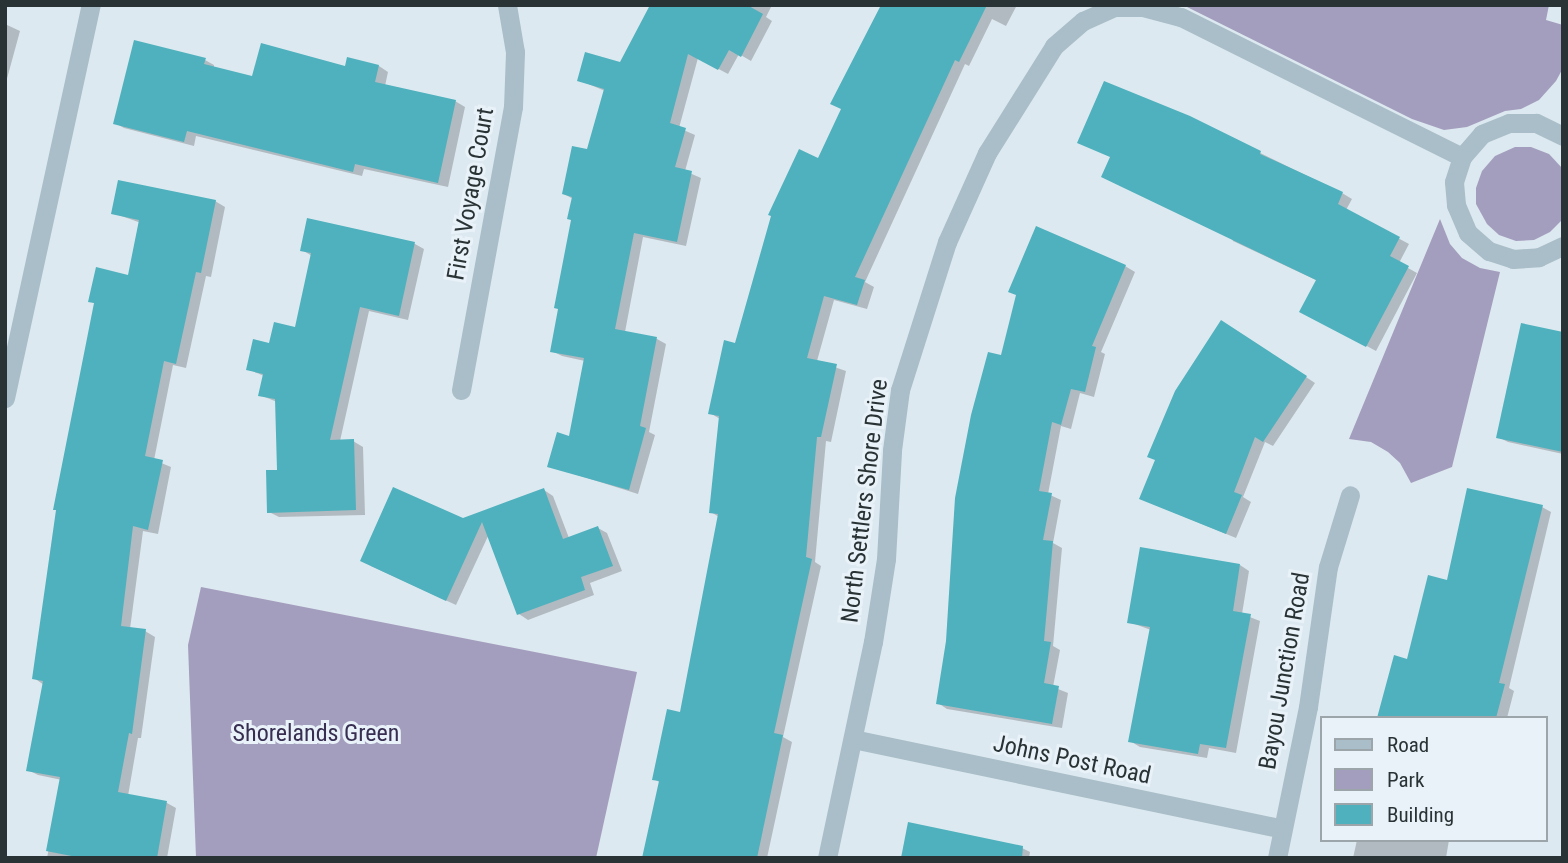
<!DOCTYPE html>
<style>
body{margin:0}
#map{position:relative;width:1568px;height:863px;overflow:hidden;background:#dde9f0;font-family:"Roboto Condensed",sans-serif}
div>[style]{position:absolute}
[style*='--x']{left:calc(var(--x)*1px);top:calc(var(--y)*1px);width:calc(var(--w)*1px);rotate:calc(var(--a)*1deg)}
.green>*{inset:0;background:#a49ebe}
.shadow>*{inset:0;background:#0003}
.building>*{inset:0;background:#4eb1bd}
.minor>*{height:19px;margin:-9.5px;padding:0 9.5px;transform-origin:9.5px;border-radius:9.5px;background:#a9bec8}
span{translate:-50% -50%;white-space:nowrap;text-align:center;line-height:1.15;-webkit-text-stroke:6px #e9f2f8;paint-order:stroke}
.street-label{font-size:24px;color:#293335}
.park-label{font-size:24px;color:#372e52}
.frame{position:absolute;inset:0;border:7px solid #293335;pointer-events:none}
.legend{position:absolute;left:1320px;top:716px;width:228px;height:126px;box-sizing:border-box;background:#e9f2f8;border:2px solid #9ca6aa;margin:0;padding:9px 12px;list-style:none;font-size:21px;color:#293335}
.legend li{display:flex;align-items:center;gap:14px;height:35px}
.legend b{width:35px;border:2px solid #9ca6aa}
</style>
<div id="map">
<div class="green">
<div style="clip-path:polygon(1183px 5px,1549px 5px,1546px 20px,1563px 25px,1563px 68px,1556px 81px,1539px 100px,1521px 109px,1505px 111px,1467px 127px,1444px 130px,1412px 119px)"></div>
<div style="clip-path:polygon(1515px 147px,1531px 147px,1549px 154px,1563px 169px,1563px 219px,1550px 232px,1534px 240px,1516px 241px,1499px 235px,1487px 224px,1476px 204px,1476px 188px,1482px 171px,1495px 156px)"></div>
<div style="clip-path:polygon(1440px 219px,1450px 244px,1462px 258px,1480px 268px,1500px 272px,1452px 467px,1411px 483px,1400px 463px,1388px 452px,1371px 442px,1349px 439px)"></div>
<div style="clip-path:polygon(201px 587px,637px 672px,596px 858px,196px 858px,188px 645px)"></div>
</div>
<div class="shadow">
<div style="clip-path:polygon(652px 5px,772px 5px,766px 17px,772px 21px,751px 61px,739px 54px,728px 74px,698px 58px,679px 128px,695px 135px,685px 171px,701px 178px,686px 246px,643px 237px,625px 332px,657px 339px,666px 344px,649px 432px,655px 435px,638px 494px,549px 466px,571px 438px,585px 361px,562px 356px,552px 351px,573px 221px,573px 199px,564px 194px,588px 151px,605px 91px,579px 80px,621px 64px)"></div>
<div style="clip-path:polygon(883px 5px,1017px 5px,1006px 26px,992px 19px,969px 66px,965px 64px,865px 282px,874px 287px,867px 309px,834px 300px,817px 361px,846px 371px,831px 442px,826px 441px,815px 562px,821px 566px,783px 737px,792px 742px,767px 858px,644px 858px,661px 783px,654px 779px,682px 714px,719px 517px,711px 512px,720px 419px,710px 413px,736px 345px,842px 109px)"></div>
<div style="clip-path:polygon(5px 24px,20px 31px,5px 86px)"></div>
<div style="clip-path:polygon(205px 60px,214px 65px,214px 68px,254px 78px,379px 66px,388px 72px,385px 86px,455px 101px,465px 107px,448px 187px,364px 169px,362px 176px,196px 136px,194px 146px,124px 128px,115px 123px)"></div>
<div style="clip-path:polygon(1189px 118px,1342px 193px,1352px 199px,1346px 210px,1409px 244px,1399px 263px,1417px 273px,1376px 351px,1302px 311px,1318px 281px,1233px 241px)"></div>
<div style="clip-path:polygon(215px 201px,225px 207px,211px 277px,206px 276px,186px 368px,173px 365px,154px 460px,171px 467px,158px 534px,143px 531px,130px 629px,145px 631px,155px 637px,141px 738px,138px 738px,128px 796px,167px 803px,176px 808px,167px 858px,47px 858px,62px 780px,38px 775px,28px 770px,44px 685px,34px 678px,96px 304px,90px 301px,130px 277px,141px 223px,113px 213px)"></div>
<div style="clip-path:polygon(415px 244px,424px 249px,408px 320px,369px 311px,340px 441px,353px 441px,363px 447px,365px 515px,279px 517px,269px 512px,279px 472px,277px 402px,260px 395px,264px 376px,248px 369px,271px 345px,296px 329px,312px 256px,302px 250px)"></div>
<div style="clip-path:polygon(1125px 266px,1135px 272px,1101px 352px,1105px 354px,1094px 397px,1080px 393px,1071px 429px,1061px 426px,1048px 494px,1061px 500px,1053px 543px,1062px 548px,1053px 646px,1060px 650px,1053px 687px,1068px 693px,1062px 728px,947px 709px,938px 703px,1002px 357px)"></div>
<div style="clip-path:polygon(1231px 327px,1315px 383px,1273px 446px,1265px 442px,1243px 497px,1251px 502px,1236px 538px,1151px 503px)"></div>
<div style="clip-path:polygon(1563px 334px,1563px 454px,1508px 442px,1498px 437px)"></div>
<div style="clip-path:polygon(544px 490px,553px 496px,569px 538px,598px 528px,607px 533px,622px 571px,590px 583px,594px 595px,528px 620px,519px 614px,489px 534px,456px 605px,371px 566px,463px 520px)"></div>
<div style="clip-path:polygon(1542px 507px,1551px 512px,1509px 688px,1514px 691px,1507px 718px,1379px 718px,1448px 582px)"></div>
<div style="clip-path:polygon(1240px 565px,1249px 571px,1242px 614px,1260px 621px,1236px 753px,1209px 748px,1207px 758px,1140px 747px,1130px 741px,1151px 630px,1129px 622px)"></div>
<div style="clip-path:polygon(1357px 840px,1449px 840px,1446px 858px,1353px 858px)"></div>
<div style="clip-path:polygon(1020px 847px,1030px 852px,1029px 858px,902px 858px)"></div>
</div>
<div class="building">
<div style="clip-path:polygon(650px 5px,747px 5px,763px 14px,741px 57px,729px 50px,718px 70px,688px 54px,670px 123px,686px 128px,675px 167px,692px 171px,677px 242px,634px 233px,615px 329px,657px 337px,640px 426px,646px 428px,629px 490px,547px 467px,557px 432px,569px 436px,584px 358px,550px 352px,558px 309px,554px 308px,571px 220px,567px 219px,572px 197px,562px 194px,572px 146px,587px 149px,604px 89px,577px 81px,585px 52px,620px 62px)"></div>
<div style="clip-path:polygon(881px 5px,987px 5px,959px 62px,955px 60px,855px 277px,865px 280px,857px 305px,824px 296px,807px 358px,837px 364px,821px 437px,817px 437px,806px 557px,812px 559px,774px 733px,783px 735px,757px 858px,642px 858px,659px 781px,652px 780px,667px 709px,680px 712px,718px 514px,709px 513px,719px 416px,708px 414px,724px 340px,735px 343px,771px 216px,768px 215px,799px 149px,818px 158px,841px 109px,830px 104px)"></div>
<div style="clip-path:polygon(134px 40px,206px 58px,204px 64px,252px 76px,261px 43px,345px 66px,347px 57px,379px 65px,375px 82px,456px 100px,438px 183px,355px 164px,353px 172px,187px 131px,184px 142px,113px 124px)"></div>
<div style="clip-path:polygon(1104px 81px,1190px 116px,1261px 151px,1260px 154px,1343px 192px,1338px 204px,1400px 237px,1390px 256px,1409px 266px,1366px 347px,1299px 312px,1316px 280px,1101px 177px,1110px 157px,1077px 143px)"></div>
<div style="clip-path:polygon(118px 180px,216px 200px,201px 273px,196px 272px,176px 364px,164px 361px,145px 456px,163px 460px,148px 530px,133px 526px,121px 626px,146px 629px,132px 734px,129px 733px,118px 792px,167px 801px,157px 858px,82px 858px,46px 851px,60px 777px,26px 771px,43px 681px,32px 679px,56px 510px,53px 510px,94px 303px,88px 302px,96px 267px,128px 275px,139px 220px,111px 214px)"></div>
<div style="clip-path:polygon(307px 218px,415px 242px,399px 316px,360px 307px,330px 440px,354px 439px,356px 510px,267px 513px,266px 470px,277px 470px,275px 399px,258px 396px,263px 374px,246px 370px,253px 339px,269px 343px,274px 322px,295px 327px,311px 253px,300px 251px)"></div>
<div style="clip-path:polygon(1036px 226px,1126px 265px,1092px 346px,1096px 347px,1085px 392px,1071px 389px,1061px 425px,1052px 422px,1039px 491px,1052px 493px,1043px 540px,1053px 541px,1044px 641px,1051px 642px,1044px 683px,1059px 686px,1052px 724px,936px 704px,946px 641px,955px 498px,971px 415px,988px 352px,1001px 355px,1016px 295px,1008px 292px)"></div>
<div style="clip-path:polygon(1221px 320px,1307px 376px,1263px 442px,1255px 437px,1234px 492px,1242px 495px,1226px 534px,1139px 499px,1155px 460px,1147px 457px,1175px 391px)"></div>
<div style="clip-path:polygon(1521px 323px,1563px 332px,1563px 452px,1496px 438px)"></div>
<div style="clip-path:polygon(393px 487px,463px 518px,544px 488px,563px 539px,598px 526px,613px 566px,581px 577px,585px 590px,517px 615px,482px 522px,446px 601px,360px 561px)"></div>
<div style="clip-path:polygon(1467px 488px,1543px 505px,1499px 683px,1505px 684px,1496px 718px,1377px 718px,1394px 655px,1407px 659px,1428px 575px,1447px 580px)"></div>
<div style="clip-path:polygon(1140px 547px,1240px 564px,1233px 611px,1251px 614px,1226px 748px,1200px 744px,1198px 754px,1128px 742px,1150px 627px,1127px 623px)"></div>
<div style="clip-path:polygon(908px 822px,1023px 846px,1022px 858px,901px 858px)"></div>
</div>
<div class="minor">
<div style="--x:1563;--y:136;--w:30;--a:-154"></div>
<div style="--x:1536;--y:123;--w:27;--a:180"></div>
<div style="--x:1509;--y:123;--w:29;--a:158"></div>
<div style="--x:1482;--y:134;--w:30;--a:131"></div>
<div style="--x:1462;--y:157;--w:26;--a:108"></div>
<div style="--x:1454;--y:182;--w:23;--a:85"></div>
<div style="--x:1456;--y:205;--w:30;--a:67"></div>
<div style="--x:1468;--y:233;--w:28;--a:41"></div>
<div style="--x:1489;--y:251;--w:25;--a:18"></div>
<div style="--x:1513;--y:259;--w:26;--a:-4"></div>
<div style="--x:1539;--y:257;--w:26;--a:-25"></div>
<div style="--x:461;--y:390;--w:288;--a:-79.6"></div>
<div style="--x:513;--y:107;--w:55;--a:-87.9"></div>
<div style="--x:515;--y:52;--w:48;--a:-99.7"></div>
<div style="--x:5;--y:398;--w:402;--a:-77.7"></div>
<div style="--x:853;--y:739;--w:438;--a:11.8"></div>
<div style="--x:827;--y:858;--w:221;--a:-78"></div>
<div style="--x:873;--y:642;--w:84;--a:-81.1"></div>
<div style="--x:886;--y:559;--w:109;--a:-86.8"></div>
<div style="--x:892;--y:450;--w:61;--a:-82.4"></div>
<div style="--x:900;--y:390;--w:155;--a:-72.4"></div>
<div style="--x:947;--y:242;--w:98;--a:-65.8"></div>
<div style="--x:987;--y:153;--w:126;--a:-57.9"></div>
<div style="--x:1054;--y:46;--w:38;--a:-41"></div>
<div style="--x:1083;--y:21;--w:34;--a:-24"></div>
<div style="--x:1114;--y:7;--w:29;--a:0"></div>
<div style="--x:1143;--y:7;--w:39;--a:15"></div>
<div style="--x:1181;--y:17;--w:314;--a:26.5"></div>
<div style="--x:1277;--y:858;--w:154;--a:-78.4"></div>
<div style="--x:1308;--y:707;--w:141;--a:-81.9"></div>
<div style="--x:1328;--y:567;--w:75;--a:-73"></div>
</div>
<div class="street-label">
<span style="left:471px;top:194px;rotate:-80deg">First Voyage Court</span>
<span style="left:865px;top:501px;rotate:-83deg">North Settlers Shore Drive</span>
<span style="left:1285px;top:671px;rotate:-80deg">Bayou Junction Road</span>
<span style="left:1072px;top:760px;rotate:12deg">Johns Post Road</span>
</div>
<div class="park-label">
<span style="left:316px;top:734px">Shorelands Green</span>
</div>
<div class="frame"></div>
<ul class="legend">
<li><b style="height:9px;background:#a9bec8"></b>Road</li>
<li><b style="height:19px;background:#a49ebe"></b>Park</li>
<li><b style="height:19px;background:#4eb1bd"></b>Building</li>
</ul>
</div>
